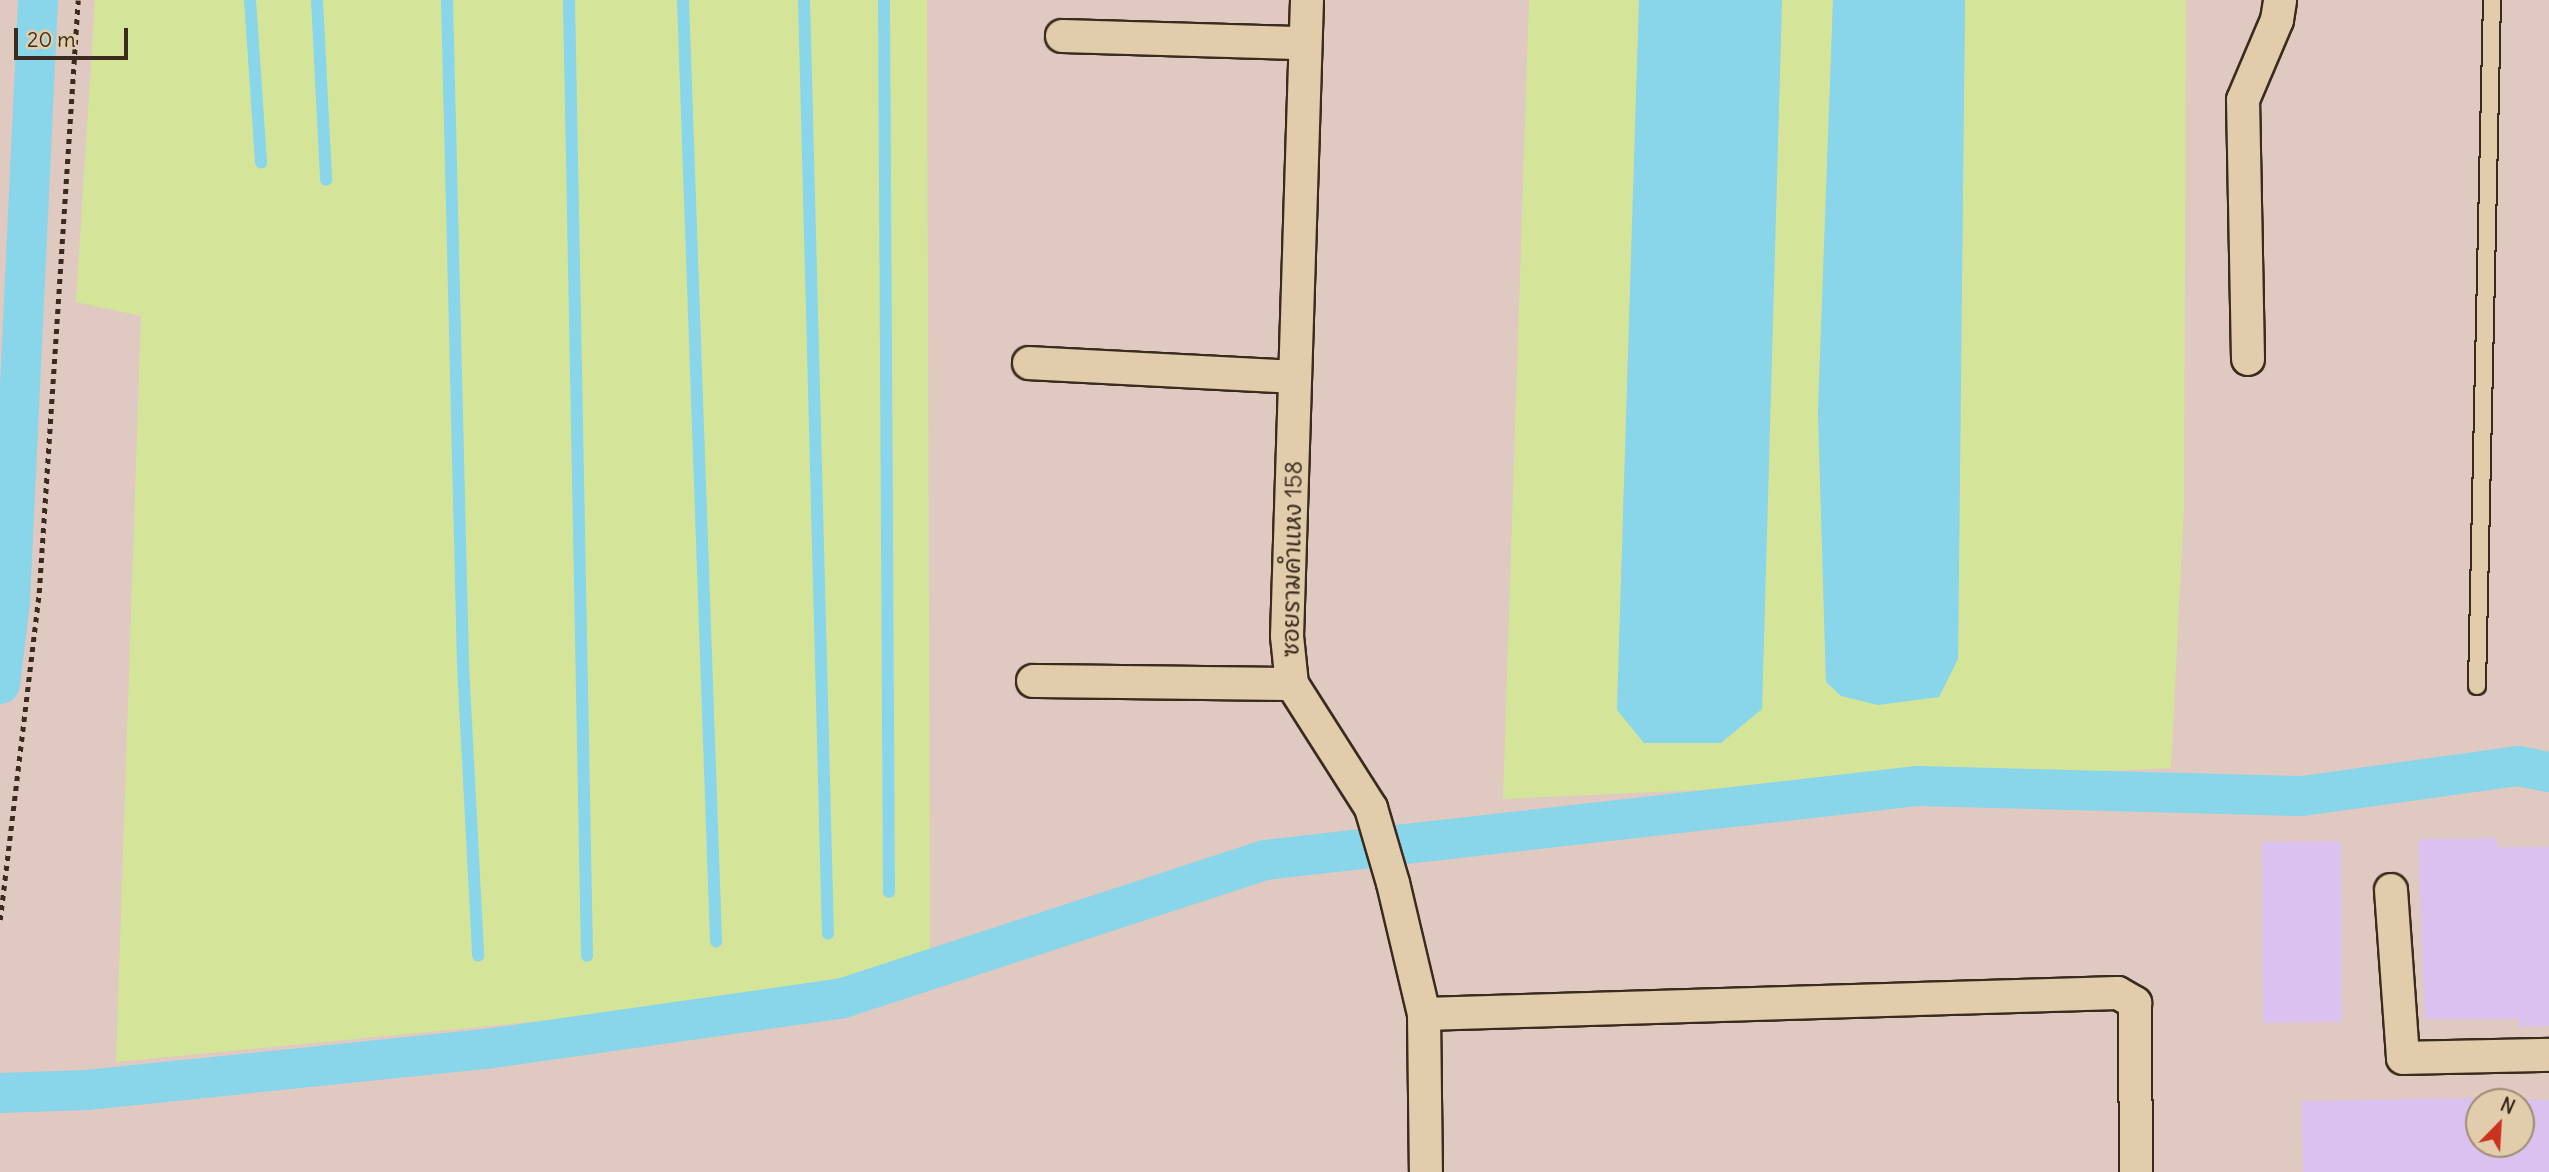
<!DOCTYPE html>
<meta charset="utf-8">
<style>
body{margin:0}
#map{position:relative;width:2549px;height:1172px;overflow:hidden;background:#dfc9c0;font-family:Delius,"Playpen Sans Thai",sans-serif}
div>[style]{position:absolute}
[style*='--x']{left:calc(var(--x)*1px);top:calc(var(--y)*1px);width:calc(var(--w)*1px);rotate:calc(var(--a)*1deg)}
.green>*{inset:0;background:#d4e599}
.water>*{inset:0;background:#89d5e9}
.stream>*{height:12px;margin:-6px;padding:0 6px;transform-origin:6px;border-radius:6px;background:#89d5e9}
.canal>*{height:40px;margin:-20px;padding:0 20px;transform-origin:20px;border-radius:20px;background:#89d5e9}
.building>*{inset:0;background:#dbc1f0}
.path>*{height:4.5px;margin-top:-2.25px;transform-origin:0;background:repeating-linear-gradient(90deg,#3b2a1e 0 5px,transparent 0 10px)}
.roads{filter:drop-shadow(2px 0 #3b2a1e) drop-shadow(-2px 0 #3b2a1e) drop-shadow(0 2px #3b2a1e) drop-shadow(0 -2px #3b2a1e)}
.lane>*{height:16px;margin:-8px;padding:0 8px;transform-origin:8px;border-radius:8px;background:#e1cdab}
.street>*{height:32px;margin:-16px;padding:0 16px;transform-origin:16px;border-radius:16px;background:#e1cdab}
span{translate:-50% -50%;white-space:nowrap;text-align:center;line-height:1.15;-webkit-text-stroke:6px #e1cdab;paint-order:stroke}
.street-label{font-size:24px;color:#3b2a1e}
.north{position:absolute;left:2465px;top:1088px;width:70px;height:70px;box-sizing:border-box;background:#e1cdab;border:2px solid #9f8c73;border-radius:50%;rotate:24deg;font-size:19px;font-weight:700;line-height:28px;text-align:center;color:#3b2a1e}
.north::after{content:'';display:block;margin:auto;width:24px;height:32px;background:#c8321e;clip-path:polygon(50% 0,100% 100%,50% 72%,0 100%)}
.scale{position:absolute;left:14px;top:28px;width:114px;height:32px;box-sizing:border-box;border:4px solid #3b2a1e;border-top:0;padding-left:9px;font-size:21px;line-height:24px;white-space:nowrap;color:#3b2a1e;-webkit-text-stroke:5px #e1cdab;paint-order:stroke}
</style>
<div id="map">
<div class="green">
<div style="clip-path:polygon(95px 0,927px 0,930px 962px,757px 1000px,116px 1062px,141px 316px,76px 302px)"></div>
<div style="clip-path:polygon(1529px 0,1639px 0,1617px 710px,1762px 708px,1782px 0,1833px 0,1818px 412px,1826px 682px,1841px 696px,1958px 659px,1965px 0,2186px 0,2184px 507px,2171px 768px,1503px 799px)"></div>
</div>
<div class="water">
<div style="clip-path:polygon(1639px 0,1782px 0,1762px 709px,1721px 743px,1644px 743px,1617px 710px)"></div>
<div style="clip-path:polygon(1833px 0,1965px 0,1958px 659px,1939px 697px,1878px 705px,1841px 696px,1826px 682px,1818px 412px)"></div>
</div>
<div class="stream">
<div style="--x:250;--y:0;--w:163;--a:86.1"></div>
<div style="--x:317;--y:0;--w:180;--a:87.1"></div>
<div style="--x:447;--y:0;--w:665;--a:88.62"></div>
<div style="--x:463;--y:665;--w:291;--a:87"></div>
<div style="--x:569;--y:0;--w:956;--a:88.92"></div>
<div style="--x:683;--y:0;--w:942;--a:87.99"></div>
<div style="--x:804;--y:0;--w:934;--a:88.53"></div>
<div style="--x:884;--y:0;--w:892;--a:89.68"></div>
</div>
<div class="canal">
<div style="--x:0;--y:684;--w:84;--a:-83.1"></div>
<div style="--x:10;--y:601;--w:602;--a:-87.33"></div>
<div style="--x:0;--y:1093;--w:87;--a:-2"></div>
<div style="--x:87;--y:1090;--w:401;--a:-5.9"></div>
<div style="--x:486;--y:1049;--w:361;--a:-8.1"></div>
<div style="--x:843;--y:998;--w:444;--a:-18.1"></div>
<div style="--x:1265;--y:860;--w:657;--a:-6.47"></div>
<div style="--x:1918;--y:786;--w:384;--a:1.5"></div>
<div style="--x:2302;--y:796;--w:218;--a:-7.9"></div>
<div style="--x:2518;--y:766;--w:32;--a:11"></div>
</div>
<div class="building">
<div style="clip-path:polygon(2497px 838px,2497px 847px,2549px 847px,2549px 1026px,2519px 1027px,2519px 1019px,2425px 1019px,2418px 839px)"></div>
<div style="clip-path:polygon(2341px 841px,2342px 1022px,2263px 1023px,2262px 842px)"></div>
<div style="clip-path:polygon(evenodd,2472px 1098px,2549px 1100px,2549px 1172px,2303px 1172px,2302px 1101px,2472px 1098px,2479px 1102px,2521px 1102px,2521px 1144px,2479px 1144px,2479px 1102px)"></div>
</div>
<div class="path">
<div style="--x:0;--y:920;--w:329;--a:-83.2"></div>
<div style="--x:39;--y:593;--w:594;--a:-86.24"></div>
</div>
<div class="roads">
<div class="lane">
<div style="--x:2477;--y:686;--w:686;--a:-88.75"></div>
</div>
<div class="street">
<div style="--x:1307;--y:0;--w:636;--a:91.8"></div>
<div style="--x:1287;--y:636;--w:48;--a:84.1"></div>
<div style="--x:1292;--y:684;--w:147;--a:57.5"></div>
<div style="--x:1371;--y:808;--w:78;--a:73.7"></div>
<div style="--x:1393;--y:883;--w:135;--a:76.7"></div>
<div style="--x:1424;--y:1014;--w:158;--a:89.3"></div>
<div style="--x:1062;--y:36;--w:243;--a:1.7"></div>
<div style="--x:2248;--y:359;--w:259;--a:-91.1"></div>
<div style="--x:2243;--y:100;--w:87;--a:-67"></div>
<div style="--x:2277;--y:20;--w:20;--a:-81"></div>
<div style="--x:1029;--y:363;--w:266;--a:3"></div>
<div style="--x:1033;--y:681;--w:259;--a:0.7"></div>
<div style="--x:2391;--y:890;--w:168;--a:85.9"></div>
<div style="--x:2403;--y:1058;--w:146;--a:-1.2"></div>
<div style="--x:1424;--y:1014;--w:694;--a:-1.73"></div>
<div style="--x:2118;--y:993;--w:20;--a:30"></div>
<div style="--x:2135;--y:1003;--w:169;--a:89.7"></div>
</div>
</div>
<div class="street-label">
<span style="left:1292px;top:559px;rotate:-89deg">ซอยรามคำแหง 158</span>
</div>
<div class="north">N</div>
<div class="scale">20 m</div>
</div>
